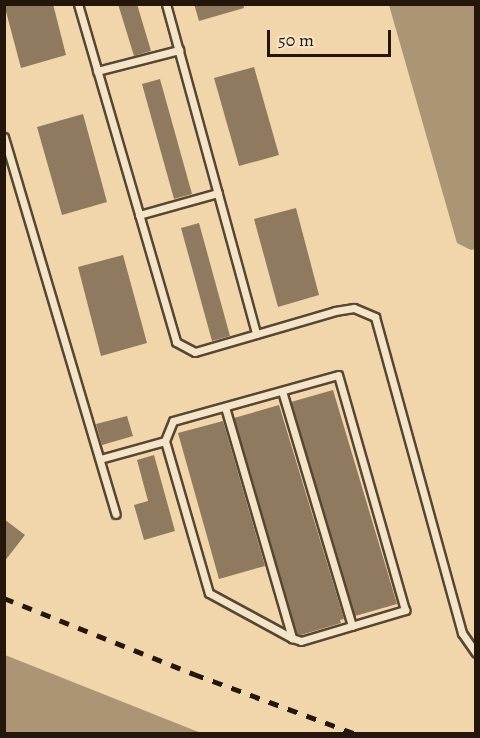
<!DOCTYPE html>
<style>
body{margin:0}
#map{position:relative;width:480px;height:738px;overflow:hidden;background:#f1d6ac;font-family:Alegreya,serif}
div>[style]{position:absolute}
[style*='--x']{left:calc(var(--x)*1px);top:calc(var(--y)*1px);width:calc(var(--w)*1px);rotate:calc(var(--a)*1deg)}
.water>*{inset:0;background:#ab9575}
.building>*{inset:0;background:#8f7a5f}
.roads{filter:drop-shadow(2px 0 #574633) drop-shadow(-2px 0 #574633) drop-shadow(0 2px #574633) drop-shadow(0 -2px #574633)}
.service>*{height:7px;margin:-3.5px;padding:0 3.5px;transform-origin:3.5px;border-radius:3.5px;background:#f6e4c9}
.rail>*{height:4.5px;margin-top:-2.25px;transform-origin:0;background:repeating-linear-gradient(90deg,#24160b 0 10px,transparent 0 20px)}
span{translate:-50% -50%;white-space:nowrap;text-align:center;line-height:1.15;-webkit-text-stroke:4.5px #f6e4c9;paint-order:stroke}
.frame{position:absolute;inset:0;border:6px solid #24160b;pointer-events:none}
.scale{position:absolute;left:267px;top:30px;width:124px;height:27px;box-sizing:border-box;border:3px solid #24160b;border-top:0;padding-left:8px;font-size:18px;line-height:21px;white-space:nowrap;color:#24160b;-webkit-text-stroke:4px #f6e4c9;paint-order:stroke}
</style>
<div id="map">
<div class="water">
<div style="clip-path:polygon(389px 5px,475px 5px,475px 249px,471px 250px,457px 243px)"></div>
<div style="clip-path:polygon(4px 655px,5px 655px,201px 733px,5px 733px)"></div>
</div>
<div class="building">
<div style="clip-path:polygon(4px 4px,53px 4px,66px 55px,21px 68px)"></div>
<div style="clip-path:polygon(118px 4px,137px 4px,151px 51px,134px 56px)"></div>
<div style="clip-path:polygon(194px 4px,243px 4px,244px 8px,199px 21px)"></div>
<div style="clip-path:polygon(254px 67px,279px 155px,239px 166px,214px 78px)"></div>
<div style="clip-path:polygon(160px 79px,192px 194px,174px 199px,142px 84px)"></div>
<div style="clip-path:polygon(83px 114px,107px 202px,62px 215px,37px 127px)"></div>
<div style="clip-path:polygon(296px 208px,319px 295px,278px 307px,254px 219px)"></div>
<div style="clip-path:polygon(199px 223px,230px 336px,212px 341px,181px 228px)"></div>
<div style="clip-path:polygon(123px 255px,147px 343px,101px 356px,78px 267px)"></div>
<div style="clip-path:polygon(333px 390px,397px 604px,355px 616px,291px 402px)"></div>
<div style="clip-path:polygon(279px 405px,344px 619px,340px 620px,341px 623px,301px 635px,297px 634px,234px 418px)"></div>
<div style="clip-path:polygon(127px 416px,133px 436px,102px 445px,96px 424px)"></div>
<div style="clip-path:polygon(223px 421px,265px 566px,219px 579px,178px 433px)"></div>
<div style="clip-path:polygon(154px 455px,175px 531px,144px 540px,134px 505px,148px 501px,137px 460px)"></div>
<div style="clip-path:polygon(4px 519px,25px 535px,4px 562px)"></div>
</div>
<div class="roads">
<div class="service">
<div style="--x:78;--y:4;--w:352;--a:73.8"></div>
<div style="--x:176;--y:342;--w:21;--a:28"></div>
<div style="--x:195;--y:352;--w:146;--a:-16.3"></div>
<div style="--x:335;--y:311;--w:19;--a:-9"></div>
<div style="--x:354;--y:308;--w:23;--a:23"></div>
<div style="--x:375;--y:317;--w:328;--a:74.6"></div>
<div style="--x:462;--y:633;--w:24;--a:55"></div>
<div style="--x:166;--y:4;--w:342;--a:74.7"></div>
<div style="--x:97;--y:71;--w:85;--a:-14.4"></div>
<div style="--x:4;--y:137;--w:393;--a:73.5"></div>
<div style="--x:139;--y:215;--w:82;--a:-15.6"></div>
<div style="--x:282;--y:391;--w:245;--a:73.4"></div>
<div style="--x:225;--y:407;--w:241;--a:73.8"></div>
<div style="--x:100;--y:459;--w:67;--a:-15.5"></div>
<div style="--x:165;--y:441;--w:158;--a:73.9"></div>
<div style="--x:209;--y:593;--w:94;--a:28.5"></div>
<div style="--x:292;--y:638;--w:9;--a:18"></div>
<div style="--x:301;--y:641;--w:109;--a:-16.6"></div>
<div style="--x:405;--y:610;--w:244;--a:-105.9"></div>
<div style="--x:338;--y:375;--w:171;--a:164.4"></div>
<div style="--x:173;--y:421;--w:22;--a:112"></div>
</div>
</div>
<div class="rail">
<div style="--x:4;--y:598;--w:205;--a:21.8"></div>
<div style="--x:194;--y:674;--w:173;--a:20.3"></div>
</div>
<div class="frame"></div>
<div class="scale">50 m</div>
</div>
